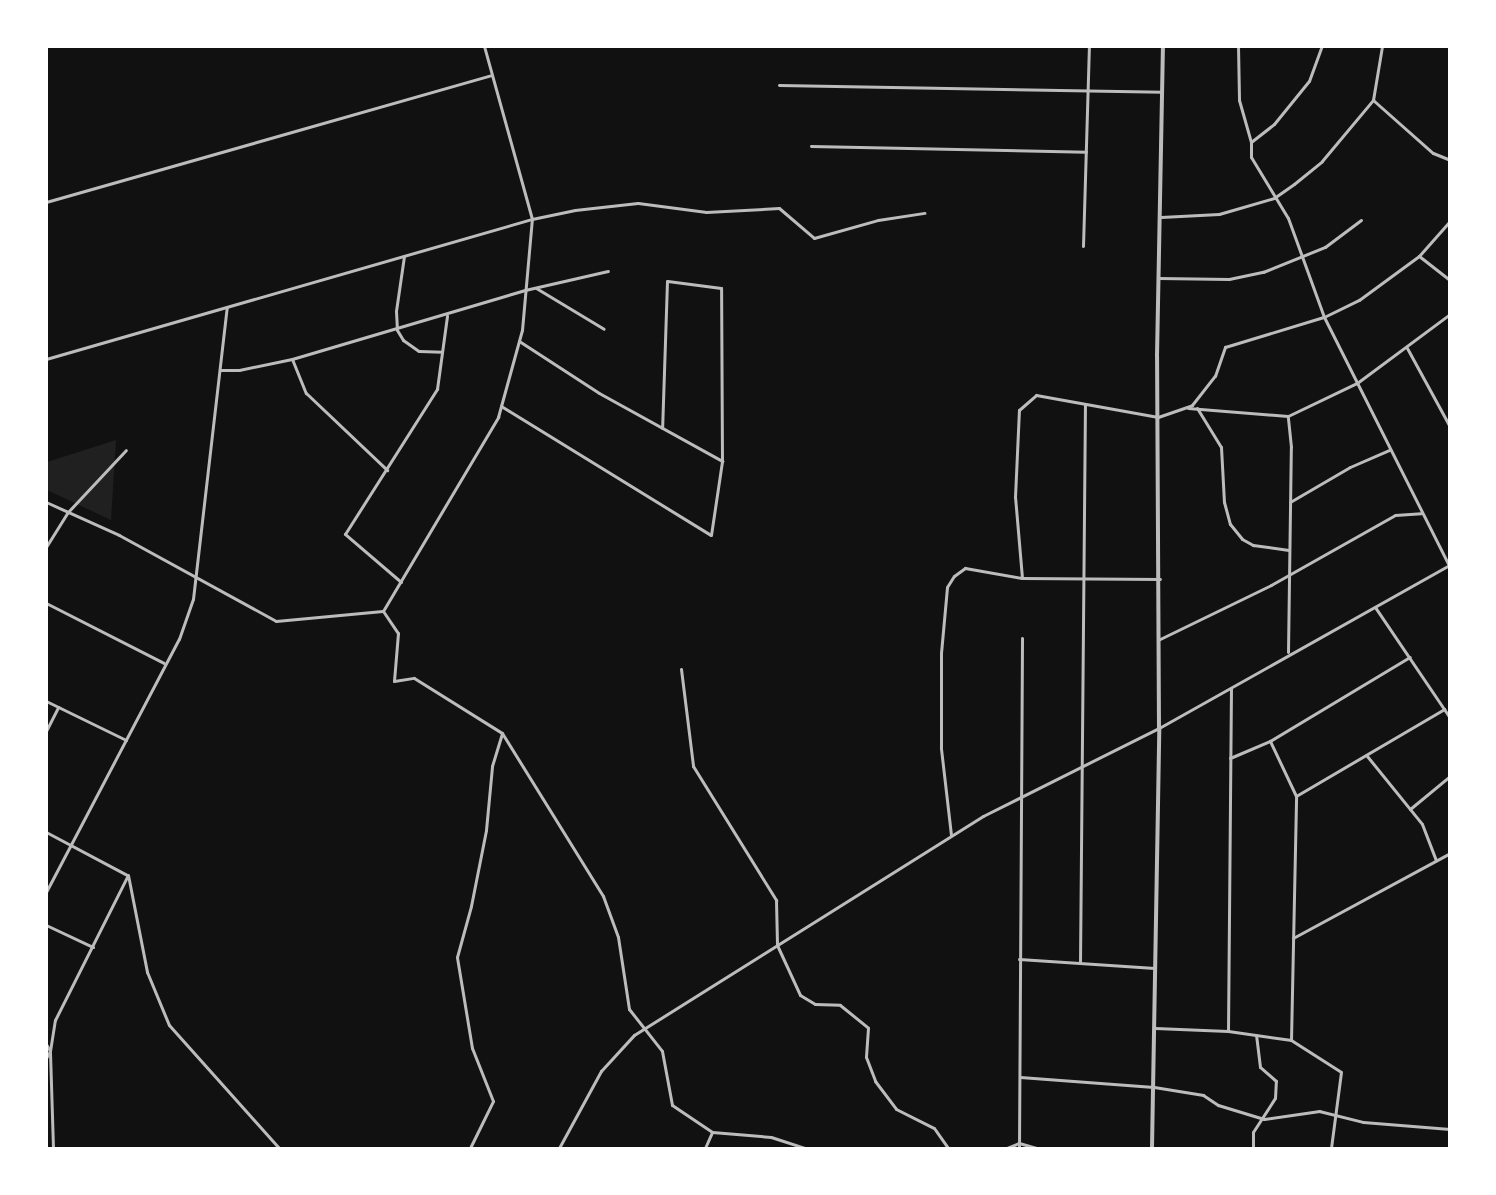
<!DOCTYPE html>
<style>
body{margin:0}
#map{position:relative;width:1496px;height:1195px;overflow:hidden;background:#111;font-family:Commissioner,sans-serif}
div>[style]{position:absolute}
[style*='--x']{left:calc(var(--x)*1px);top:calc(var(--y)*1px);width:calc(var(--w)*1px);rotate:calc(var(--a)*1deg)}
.green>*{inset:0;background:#202020}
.minor>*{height:3px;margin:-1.5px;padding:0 1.5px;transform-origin:1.5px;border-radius:1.5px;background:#bcbcbc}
.tertiary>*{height:4px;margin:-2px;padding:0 2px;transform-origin:2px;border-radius:2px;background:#bcbcbc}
span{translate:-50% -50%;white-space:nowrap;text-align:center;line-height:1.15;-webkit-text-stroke:4.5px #fff;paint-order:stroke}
.frame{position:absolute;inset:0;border:48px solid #fff;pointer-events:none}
</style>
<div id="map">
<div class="green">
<div style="clip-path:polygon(116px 440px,111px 520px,47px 490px,47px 462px)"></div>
</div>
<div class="minor">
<div style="--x:1238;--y:46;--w:54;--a:88.9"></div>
<div style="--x:1239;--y:100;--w:44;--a:74.1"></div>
<div style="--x:1251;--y:142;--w:15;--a:90"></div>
<div style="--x:1251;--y:157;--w:71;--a:58.8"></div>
<div style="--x:1288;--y:218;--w:105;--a:70"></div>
<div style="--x:1324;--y:317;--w:278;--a:63.3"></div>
<div style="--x:779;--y:85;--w:383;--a:1"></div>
<div style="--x:1373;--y:100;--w:80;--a:41.5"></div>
<div style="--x:1433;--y:153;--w:18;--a:22"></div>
<div style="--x:1251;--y:142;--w:29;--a:-38"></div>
<div style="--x:1274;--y:124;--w:55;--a:-50.9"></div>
<div style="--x:1309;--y:81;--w:37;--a:-70"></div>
<div style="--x:811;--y:146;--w:275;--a:1.2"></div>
<div style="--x:46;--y:202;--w:463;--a:-15.9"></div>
<div style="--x:1161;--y:217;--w:58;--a:-3"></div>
<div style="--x:1219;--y:214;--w:57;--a:-16.2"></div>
<div style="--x:1274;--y:198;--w:24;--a:-35"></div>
<div style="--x:1294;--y:184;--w:36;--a:-39"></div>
<div style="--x:1322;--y:161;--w:80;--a:-50.1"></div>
<div style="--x:1373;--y:100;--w:55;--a:-80.5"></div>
<div style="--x:1083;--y:246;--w:200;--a:-88.3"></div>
<div style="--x:404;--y:256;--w:56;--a:98.3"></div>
<div style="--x:396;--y:311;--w:19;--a:87"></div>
<div style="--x:397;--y:330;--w:12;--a:59"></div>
<div style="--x:403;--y:340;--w:19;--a:35"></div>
<div style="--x:419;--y:351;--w:23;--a:2"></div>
<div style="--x:1419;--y:256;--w:39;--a:38"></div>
<div style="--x:1159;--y:278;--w:70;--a:0.8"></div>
<div style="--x:1229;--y:279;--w:35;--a:-12"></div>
<div style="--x:1263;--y:272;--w:67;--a:-22"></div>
<div style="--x:1325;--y:247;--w:45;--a:-36.9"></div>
<div style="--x:536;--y:288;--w:79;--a:31.1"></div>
<div style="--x:519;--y:341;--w:95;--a:33"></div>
<div style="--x:599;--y:393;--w:141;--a:28.9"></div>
<div style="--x:1407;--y:348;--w:90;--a:61.4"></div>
<div style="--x:46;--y:359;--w:506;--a:-16.07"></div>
<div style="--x:532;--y:219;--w:44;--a:-11.8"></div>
<div style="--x:575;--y:210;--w:63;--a:-6.3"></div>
<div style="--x:638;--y:203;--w:69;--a:7.5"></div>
<div style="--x:706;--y:212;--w:73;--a:-3.1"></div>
<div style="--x:779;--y:208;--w:46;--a:40.6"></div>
<div style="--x:814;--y:238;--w:66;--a:-15.7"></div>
<div style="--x:878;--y:220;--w:47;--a:-8.7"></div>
<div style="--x:292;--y:359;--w:37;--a:68"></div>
<div style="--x:306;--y:393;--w:112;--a:43.5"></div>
<div style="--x:220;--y:370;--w:19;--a:0"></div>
<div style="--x:239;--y:370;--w:54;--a:-11.7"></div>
<div style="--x:292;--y:359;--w:243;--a:-16.5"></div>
<div style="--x:525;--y:290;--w:85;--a:-12.9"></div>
<div style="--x:501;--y:406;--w:246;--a:31.6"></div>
<div style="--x:711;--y:535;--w:75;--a:-81.5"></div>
<div style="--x:722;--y:461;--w:173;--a:-90.3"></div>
<div style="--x:721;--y:288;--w:54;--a:-172.6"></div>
<div style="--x:667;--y:281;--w:147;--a:91.9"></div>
<div style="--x:1188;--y:408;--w:100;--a:4.6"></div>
<div style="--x:1197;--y:408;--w:46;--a:58.4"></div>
<div style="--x:1221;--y:447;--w:55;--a:86.9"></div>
<div style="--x:1224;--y:502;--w:23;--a:75"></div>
<div style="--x:1230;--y:524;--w:19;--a:51"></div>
<div style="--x:1242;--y:539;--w:13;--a:29"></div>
<div style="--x:1253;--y:545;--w:36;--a:8"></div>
<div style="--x:46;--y:502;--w:80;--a:24.3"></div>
<div style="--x:119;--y:535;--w:179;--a:28.7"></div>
<div style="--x:276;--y:621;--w:107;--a:-5.3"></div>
<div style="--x:383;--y:611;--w:226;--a:-59.3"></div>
<div style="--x:498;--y:417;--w:90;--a:-74.6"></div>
<div style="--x:522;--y:330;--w:111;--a:-84.9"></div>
<div style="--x:532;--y:219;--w:180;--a:-105.5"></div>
<div style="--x:1290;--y:502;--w:69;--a:-30.3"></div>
<div style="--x:1350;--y:467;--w:43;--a:-23.6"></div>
<div style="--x:46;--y:547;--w:40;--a:-58"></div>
<div style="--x:67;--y:513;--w:86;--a:-46.9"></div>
<div style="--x:1022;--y:578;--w:81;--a:-94.9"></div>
<div style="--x:1015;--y:497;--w:87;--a:-87.4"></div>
<div style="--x:1019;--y:410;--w:23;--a:-41"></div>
<div style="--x:1036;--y:395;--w:124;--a:10.2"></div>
<div style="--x:1158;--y:417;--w:36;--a:-19"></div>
<div style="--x:1192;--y:405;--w:37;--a:-52"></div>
<div style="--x:1215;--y:376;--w:31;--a:-71"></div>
<div style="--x:1225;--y:347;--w:103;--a:-16.9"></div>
<div style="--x:1324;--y:317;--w:39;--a:-26"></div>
<div style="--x:1359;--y:300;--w:74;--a:-36.3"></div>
<div style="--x:1419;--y:256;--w:47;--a:-48.5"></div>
<div style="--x:401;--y:582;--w:74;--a:-139.4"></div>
<div style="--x:345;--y:534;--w:172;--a:-57.6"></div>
<div style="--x:437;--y:389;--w:74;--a:-82.2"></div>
<div style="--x:46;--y:603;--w:132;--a:27"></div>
<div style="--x:383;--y:611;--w:27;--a:56"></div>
<div style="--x:398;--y:633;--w:48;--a:94.8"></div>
<div style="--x:394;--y:681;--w:20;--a:-9"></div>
<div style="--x:414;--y:678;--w:104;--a:32"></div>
<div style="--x:502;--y:733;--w:192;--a:58.2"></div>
<div style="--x:603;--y:896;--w:44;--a:69.9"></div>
<div style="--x:618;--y:937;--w:73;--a:81.3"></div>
<div style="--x:629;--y:1009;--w:53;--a:51.8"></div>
<div style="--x:662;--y:1051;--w:55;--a:79.5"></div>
<div style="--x:672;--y:1105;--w:48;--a:34"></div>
<div style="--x:712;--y:1132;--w:59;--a:4.8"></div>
<div style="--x:771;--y:1137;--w:36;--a:18"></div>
<div style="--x:1160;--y:639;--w:123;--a:-25.9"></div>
<div style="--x:1271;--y:585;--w:142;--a:-29.4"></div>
<div style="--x:1395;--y:515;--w:26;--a:-4"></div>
<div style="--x:1288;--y:652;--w:205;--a:-89.2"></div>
<div style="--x:1291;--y:447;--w:31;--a:-96"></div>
<div style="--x:1288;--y:416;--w:76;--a:-25.6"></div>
<div style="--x:1357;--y:383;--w:116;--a:-36.6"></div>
<div style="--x:681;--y:669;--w:98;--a:82.9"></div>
<div style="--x:693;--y:766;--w:158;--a:58.2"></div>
<div style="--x:776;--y:900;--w:45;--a:88.7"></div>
<div style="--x:777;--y:945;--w:55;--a:65.3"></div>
<div style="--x:800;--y:995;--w:17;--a:31"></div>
<div style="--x:815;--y:1004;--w:25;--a:2"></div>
<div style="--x:840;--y:1005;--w:36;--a:39"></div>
<div style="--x:868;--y:1028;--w:29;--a:94"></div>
<div style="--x:866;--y:1057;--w:26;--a:69"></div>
<div style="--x:875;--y:1081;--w:35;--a:53"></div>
<div style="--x:896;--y:1109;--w:42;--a:26.6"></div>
<div style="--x:934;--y:1128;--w:24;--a:55"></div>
<div style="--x:46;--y:701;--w:89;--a:26"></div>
<div style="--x:1444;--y:709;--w:11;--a:56"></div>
<div style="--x:46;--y:731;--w:27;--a:-63"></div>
<div style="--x:1367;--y:756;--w:87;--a:51"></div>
<div style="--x:1422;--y:824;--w:39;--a:69"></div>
<div style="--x:1230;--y:758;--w:43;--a:-23"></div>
<div style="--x:1296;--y:796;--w:172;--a:-30.4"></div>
<div style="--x:1444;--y:709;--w:123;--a:-124.1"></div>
<div style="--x:1410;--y:809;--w:52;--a:-39.5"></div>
<div style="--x:46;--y:832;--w:92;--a:28"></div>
<div style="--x:951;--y:835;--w:88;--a:-96.6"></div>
<div style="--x:941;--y:748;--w:95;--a:-90"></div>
<div style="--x:941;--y:653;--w:66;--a:-84.8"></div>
<div style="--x:947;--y:587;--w:13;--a:-58"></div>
<div style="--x:954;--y:576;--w:14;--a:-36"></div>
<div style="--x:965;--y:568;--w:58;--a:10"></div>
<div style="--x:1022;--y:578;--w:138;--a:0.4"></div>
<div style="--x:128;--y:875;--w:99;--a:78.9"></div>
<div style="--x:147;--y:972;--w:57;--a:67.5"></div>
<div style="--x:169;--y:1025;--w:165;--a:48.2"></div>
<div style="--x:46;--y:892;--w:286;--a:-62.3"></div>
<div style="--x:179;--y:639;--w:42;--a:-70.7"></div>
<div style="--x:193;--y:599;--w:294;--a:-83.4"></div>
<div style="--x:46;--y:925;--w:52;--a:25.1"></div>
<div style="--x:1293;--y:938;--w:179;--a:-28.4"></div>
<div style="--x:1019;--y:959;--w:136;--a:3.8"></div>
<div style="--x:1080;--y:963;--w:558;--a:-89.49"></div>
<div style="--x:1155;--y:1028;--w:73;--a:2.4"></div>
<div style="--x:1228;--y:1031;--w:64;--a:8.1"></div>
<div style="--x:1291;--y:1040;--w:59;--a:32.6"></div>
<div style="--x:1341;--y:1072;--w:77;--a:97.5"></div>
<div style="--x:1228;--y:1031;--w:343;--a:-89.5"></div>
<div style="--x:1291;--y:1040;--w:244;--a:-88.8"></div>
<div style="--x:1296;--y:796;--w:61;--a:-115.3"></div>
<div style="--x:1270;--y:741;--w:163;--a:-31"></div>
<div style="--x:46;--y:1044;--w:8;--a:60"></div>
<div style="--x:50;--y:1051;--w:8;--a:120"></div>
<div style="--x:1020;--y:1077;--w:134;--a:4.3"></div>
<div style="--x:1154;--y:1087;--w:50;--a:9.3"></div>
<div style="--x:1203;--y:1095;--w:18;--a:34"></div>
<div style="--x:1218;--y:1105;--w:48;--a:16.9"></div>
<div style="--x:1264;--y:1119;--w:56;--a:-8.3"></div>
<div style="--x:1319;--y:1111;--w:45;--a:14"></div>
<div style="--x:1363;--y:1122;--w:87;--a:4.6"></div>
<div style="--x:53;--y:1148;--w:97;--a:-91.8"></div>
<div style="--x:50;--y:1051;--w:31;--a:-81"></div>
<div style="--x:55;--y:1020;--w:160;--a:-63.3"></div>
<div style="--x:470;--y:1148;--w:52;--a:-63.9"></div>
<div style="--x:493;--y:1101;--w:57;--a:-111.6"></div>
<div style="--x:472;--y:1048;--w:92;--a:-99.4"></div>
<div style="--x:457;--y:957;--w:53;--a:-74.6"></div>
<div style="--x:471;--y:906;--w:77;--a:-78.8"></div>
<div style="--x:486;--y:830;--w:64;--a:-84.6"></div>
<div style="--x:492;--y:766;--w:34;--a:-73"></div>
<div style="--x:559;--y:1148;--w:88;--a:-61.4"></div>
<div style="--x:601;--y:1071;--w:49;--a:-47.5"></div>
<div style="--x:634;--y:1035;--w:412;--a:-32.1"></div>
<div style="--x:983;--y:816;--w:197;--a:-26.6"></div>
<div style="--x:1159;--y:728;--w:334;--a:-29.3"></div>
<div style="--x:705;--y:1148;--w:17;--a:-66"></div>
<div style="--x:990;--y:1148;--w:17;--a:0"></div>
<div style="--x:1007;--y:1148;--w:13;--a:-23"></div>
<div style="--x:1019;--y:1143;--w:18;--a:16"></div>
<div style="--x:1019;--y:1148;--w:510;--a:-89.66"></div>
<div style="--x:1253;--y:1148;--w:16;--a:-90"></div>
<div style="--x:1253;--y:1132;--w:40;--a:-57.1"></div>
<div style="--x:1275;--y:1098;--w:17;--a:-87"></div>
<div style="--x:1276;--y:1081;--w:21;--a:-139"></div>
<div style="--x:1260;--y:1067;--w:32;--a:-97"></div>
</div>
<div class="tertiary">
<div style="--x:1152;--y:1148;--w:420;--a:-89"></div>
<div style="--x:1159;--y:728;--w:372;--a:-90.3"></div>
<div style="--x:1157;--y:356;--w:310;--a:-88.9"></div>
</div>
<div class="frame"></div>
</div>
